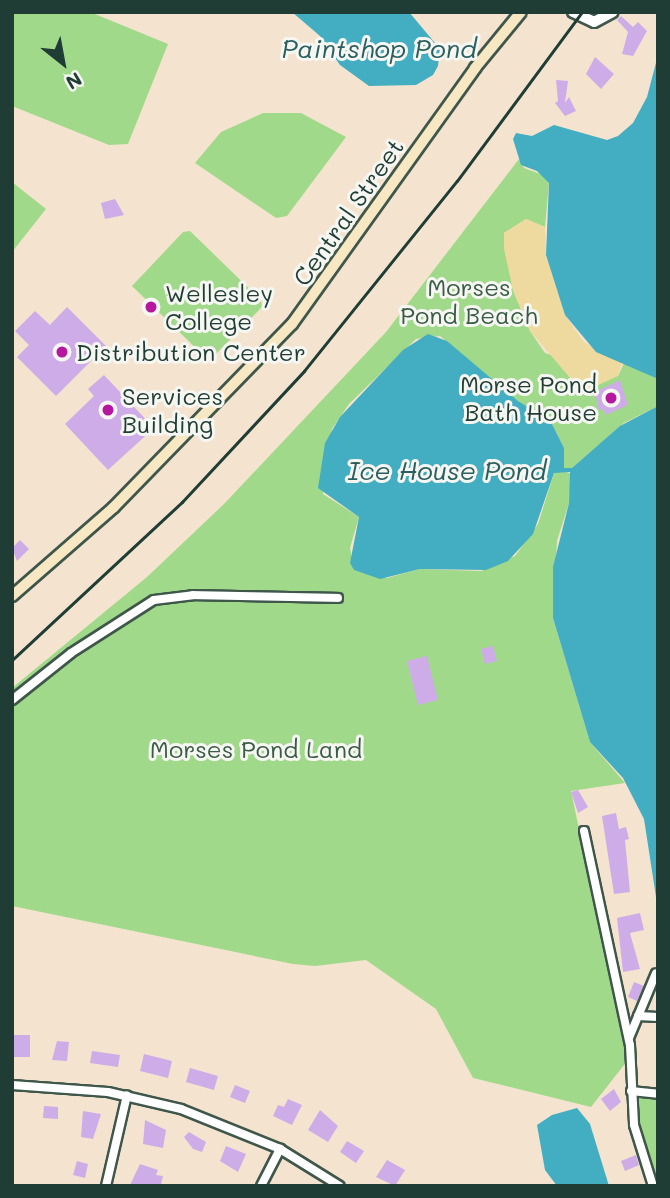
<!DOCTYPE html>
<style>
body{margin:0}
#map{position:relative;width:670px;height:1198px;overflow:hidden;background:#f4e4cf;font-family:Mali,sans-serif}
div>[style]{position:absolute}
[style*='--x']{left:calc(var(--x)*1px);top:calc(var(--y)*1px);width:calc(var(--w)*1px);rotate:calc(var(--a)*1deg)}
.green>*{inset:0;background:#a1d98a}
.sand>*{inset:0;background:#eeda9e}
.water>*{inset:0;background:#43adc2}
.building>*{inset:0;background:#ceace8}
.roads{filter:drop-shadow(2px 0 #3f564b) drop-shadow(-2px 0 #3f564b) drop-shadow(0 2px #3f564b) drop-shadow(0 -2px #3f564b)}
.minor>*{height:8px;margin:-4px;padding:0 4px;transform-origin:4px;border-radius:4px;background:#fff}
.tertiary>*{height:10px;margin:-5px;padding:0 5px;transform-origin:5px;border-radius:5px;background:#fff}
.secondary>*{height:10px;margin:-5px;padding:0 5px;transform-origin:5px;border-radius:5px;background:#f7e8c3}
.rail>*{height:2.5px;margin:-1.25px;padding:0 1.25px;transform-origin:1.25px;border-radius:1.25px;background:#1f3d34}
.dots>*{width:19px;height:19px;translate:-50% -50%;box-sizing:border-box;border:4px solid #f6f6f2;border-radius:50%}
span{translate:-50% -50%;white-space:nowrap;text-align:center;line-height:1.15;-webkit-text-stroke:6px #f6f6f2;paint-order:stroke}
.street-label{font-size:24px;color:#1f3d34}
.park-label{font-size:24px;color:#395c45}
.poi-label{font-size:24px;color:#1f3d34}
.left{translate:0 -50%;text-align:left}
.right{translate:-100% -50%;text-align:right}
.water-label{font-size:26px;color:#2a5f5f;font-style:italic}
.frame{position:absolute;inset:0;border:14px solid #1f3d34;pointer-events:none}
.north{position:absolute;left:28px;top:28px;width:70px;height:70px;-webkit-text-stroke:5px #f6f6f2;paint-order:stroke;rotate:149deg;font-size:19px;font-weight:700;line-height:28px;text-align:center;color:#1f3d34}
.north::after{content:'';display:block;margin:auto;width:24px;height:32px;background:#1f3d34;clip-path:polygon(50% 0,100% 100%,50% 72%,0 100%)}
</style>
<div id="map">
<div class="green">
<div style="clip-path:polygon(12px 12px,90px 12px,168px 44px,128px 144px,109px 145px,12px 106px)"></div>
<div style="clip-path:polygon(263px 113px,301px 113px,346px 137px,287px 216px,276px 218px,195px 163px,221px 132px)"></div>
<div style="clip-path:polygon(519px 159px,524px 168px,543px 175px,549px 183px,545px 227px,526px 219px,504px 233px,513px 290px,530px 331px,545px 353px,618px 376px,625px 361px,658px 379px,658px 406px,624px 423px,572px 468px,564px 468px,564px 448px,550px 420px,518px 401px,440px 336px,416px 339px,349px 404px,332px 429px,323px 494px,359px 517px,350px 548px,354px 570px,387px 578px,420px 569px,481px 571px,515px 556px,538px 524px,554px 473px,560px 469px,571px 474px,569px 503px,557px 541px,553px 618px,590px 742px,625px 783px,571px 791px,628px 1060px,591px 1107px,473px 1078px,436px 1009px,366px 960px,315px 966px,293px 964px,12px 906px,12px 688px,147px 577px,224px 504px,386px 332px)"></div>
<div style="clip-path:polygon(12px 182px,46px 209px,12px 252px)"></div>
<div style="clip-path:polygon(190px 231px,261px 300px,262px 307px,213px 357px,206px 358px,132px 286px,183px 232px)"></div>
<div style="clip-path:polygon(631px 1091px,658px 1094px,658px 1168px,653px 1179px,634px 1125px)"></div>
</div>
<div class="sand">
<div style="clip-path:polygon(526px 219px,545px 227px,546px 255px,565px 315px,584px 342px,622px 363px,618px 376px,587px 390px,577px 386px,530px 331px,513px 290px,504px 249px,504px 233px)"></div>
</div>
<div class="water">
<div style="clip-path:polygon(292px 12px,409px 12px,440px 49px,438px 66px,433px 75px,416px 85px,369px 86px,340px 65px,320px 36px)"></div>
<div style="clip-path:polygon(658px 55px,658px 379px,596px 352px,565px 315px,546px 255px,549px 183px,537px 171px,521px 165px,513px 139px,516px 133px,532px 136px,554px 125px,607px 140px,618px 136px,633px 123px,647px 97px)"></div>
<div style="clip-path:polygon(428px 334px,447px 341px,518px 401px,550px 420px,564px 448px,564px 468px,572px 468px,620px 426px,658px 406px,658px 910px,644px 819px,623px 778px,590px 742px,553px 618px,553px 567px,569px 503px,570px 472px,554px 473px,533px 534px,508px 561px,486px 570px,420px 569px,380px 579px,354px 570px,350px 563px,359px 517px,318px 488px,325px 443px,340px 417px,403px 350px)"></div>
<div style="clip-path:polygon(577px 1108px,590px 1124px,609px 1186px,557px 1186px,545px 1170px,537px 1125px,552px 1115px)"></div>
</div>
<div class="building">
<div style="clip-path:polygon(621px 16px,633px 27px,638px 22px,647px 31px,633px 56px,622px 54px,628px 32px,617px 20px)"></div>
<div style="clip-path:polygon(595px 57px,614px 74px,601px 89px,586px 74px)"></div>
<div style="clip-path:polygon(556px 80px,568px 81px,565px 103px,569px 97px,576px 111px,565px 116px,555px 103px,558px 101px)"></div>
<div style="clip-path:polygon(115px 199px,124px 215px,105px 219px,101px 203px)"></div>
<div style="clip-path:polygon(67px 307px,106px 346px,56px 396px,17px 357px,29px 345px,15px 331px,35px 311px,50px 325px)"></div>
<div style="clip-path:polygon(104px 375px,154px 428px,108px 470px,65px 424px,94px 396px,88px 389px)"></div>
<div style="clip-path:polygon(620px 380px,628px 405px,606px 415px,603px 409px,599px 411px,595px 392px)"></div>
<div style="clip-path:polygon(20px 540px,29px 549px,17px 561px,12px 548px)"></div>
<div style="clip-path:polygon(493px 646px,497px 661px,485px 664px,481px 649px)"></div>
<div style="clip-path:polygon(427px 656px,438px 700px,418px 705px,407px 661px)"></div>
<div style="clip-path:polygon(578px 790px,588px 807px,578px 813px,571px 792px)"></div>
<div style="clip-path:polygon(616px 813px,619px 829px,626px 827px,629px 839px,625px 840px,630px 892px,614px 894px,602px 816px)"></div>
<div style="clip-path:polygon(640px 913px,644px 930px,630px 933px,640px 969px,623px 972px,617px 918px)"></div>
<div style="clip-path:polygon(634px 982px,644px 986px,637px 1001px,628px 997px)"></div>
<div style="clip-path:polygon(12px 1035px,30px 1035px,30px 1057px,12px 1057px)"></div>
<div style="clip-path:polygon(57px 1041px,69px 1042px,67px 1061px,52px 1060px)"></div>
<div style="clip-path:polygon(92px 1051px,120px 1055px,118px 1067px,90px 1063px)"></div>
<div style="clip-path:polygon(144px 1054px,172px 1061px,168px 1078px,140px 1071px)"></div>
<div style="clip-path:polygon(190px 1068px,218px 1076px,214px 1090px,186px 1082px)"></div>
<div style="clip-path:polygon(235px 1085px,250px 1091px,245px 1103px,230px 1097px)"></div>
<div style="clip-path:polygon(614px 1089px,621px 1102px,610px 1111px,601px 1099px)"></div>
<div style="clip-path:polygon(288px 1099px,302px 1105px,292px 1125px,273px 1116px,278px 1105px,284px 1107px)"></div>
<div style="clip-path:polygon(44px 1106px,58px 1107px,58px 1119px,43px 1118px)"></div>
<div style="clip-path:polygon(320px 1110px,338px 1126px,328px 1142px,308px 1130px)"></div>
<div style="clip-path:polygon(83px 1111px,101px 1114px,93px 1139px,81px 1137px)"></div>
<div style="clip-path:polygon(145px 1120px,166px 1130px,163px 1148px,143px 1144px)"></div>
<div style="clip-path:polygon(189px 1132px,206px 1142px,202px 1152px,193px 1149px,184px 1137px)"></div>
<div style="clip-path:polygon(347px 1141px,364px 1151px,356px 1163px,340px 1152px)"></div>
<div style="clip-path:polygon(226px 1146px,246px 1154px,238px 1172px,220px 1161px)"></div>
<div style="clip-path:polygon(636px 1155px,639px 1165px,625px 1171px,621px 1161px)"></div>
<div style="clip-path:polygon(387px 1160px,405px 1170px,395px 1186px,376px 1177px)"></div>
<div style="clip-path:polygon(77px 1161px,88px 1164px,85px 1178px,73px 1175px)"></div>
<div style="clip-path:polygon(140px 1164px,158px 1170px,156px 1175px,163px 1176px,161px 1184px,130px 1185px)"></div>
</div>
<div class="roads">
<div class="minor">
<div style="--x:12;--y:700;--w:75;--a:-38.5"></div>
<div style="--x:71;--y:653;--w:98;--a:-32.6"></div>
<div style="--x:154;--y:600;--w:39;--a:-7"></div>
<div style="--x:193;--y:595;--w:145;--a:1.2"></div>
<div style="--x:584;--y:831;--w:219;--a:77.9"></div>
<div style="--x:630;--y:1045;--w:80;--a:87.1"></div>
<div style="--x:634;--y:1125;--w:64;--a:72.7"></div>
<div style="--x:638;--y:1016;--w:20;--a:3"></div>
<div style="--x:629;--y:1038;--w:70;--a:-67.4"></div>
<div style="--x:12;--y:1085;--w:96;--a:4.2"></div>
<div style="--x:108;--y:1092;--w:75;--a:13.1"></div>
<div style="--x:181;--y:1109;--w:107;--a:22"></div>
<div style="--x:280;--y:1149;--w:70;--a:31.7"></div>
<div style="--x:631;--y:1091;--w:27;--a:6"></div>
<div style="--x:106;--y:1186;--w:93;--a:-77"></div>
<div style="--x:261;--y:1186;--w:42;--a:-62.8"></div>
</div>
<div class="tertiary">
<div style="--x:573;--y:12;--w:23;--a:25"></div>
<div style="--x:594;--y:22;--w:21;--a:-28"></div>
</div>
<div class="secondary">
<div style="--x:12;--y:596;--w:135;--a:-41.1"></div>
<div style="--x:114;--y:507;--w:255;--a:-45.8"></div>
<div style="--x:292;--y:324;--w:315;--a:-54.4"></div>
<div style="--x:475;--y:68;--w:72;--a:-50.6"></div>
</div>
</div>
<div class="rail">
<div style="--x:12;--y:660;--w:232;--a:-42.9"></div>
<div style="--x:182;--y:502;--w:179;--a:-47"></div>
<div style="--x:304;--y:371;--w:244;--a:-51.2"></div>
<div style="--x:457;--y:181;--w:210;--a:-53.5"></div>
</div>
<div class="dots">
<div style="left:151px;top:307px;background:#b5179e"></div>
<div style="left:62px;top:352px;background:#b5179e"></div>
<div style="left:611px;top:398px;background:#b5179e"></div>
<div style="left:108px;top:410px;background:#b5179e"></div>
</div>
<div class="street-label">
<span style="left:348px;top:212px;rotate:-55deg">Central Street</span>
</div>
<div class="park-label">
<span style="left:469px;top:301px">Morses<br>Pond Beach</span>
<span style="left:256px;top:749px">Morses Pond Land</span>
</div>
<div class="poi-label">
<span class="left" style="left:165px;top:307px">Wellesley<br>College</span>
<span class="left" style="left:76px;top:352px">Distribution Center</span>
<span class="right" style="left:597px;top:398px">Morse Pond<br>Bath House</span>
<span class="left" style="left:122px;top:410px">Services<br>Building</span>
</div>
<div class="water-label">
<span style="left:379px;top:49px">Paintshop Pond</span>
<span style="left:447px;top:471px">Ice House Pond</span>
</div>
<div class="frame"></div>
<div class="north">N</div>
</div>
